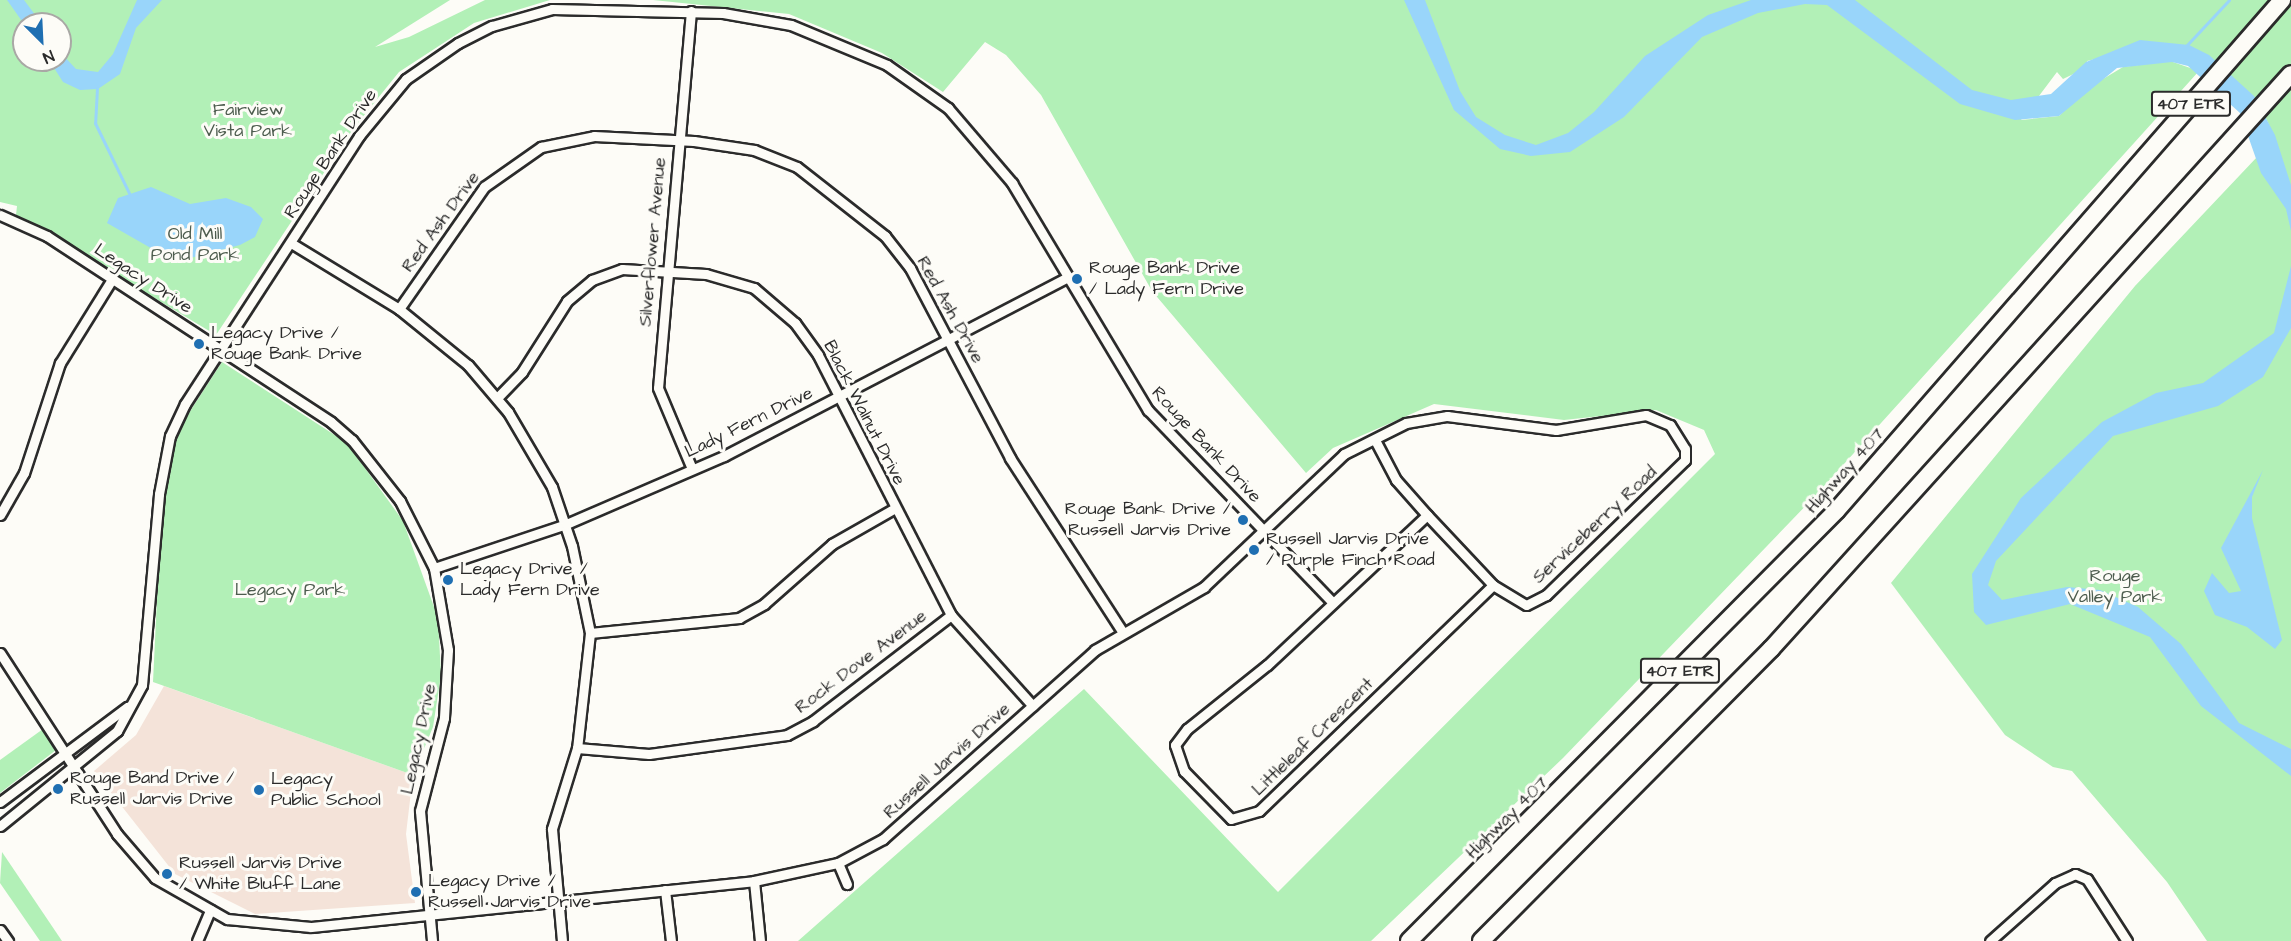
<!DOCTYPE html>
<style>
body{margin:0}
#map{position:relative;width:2291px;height:941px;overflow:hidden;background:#fdfcf7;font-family:"Architects Daughter",sans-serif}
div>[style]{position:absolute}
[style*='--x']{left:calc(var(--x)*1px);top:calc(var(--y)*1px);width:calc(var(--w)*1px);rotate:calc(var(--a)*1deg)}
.built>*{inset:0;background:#f4e3d9}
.green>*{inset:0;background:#b2f0b7}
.water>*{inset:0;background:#99d5fa}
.stream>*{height:3px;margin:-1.5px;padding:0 1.5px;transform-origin:1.5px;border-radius:1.5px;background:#99d5fa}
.roads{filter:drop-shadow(2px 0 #2b2b2b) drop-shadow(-2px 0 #2b2b2b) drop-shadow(0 2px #2b2b2b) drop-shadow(0 -2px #2b2b2b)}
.street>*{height:9px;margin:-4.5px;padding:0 4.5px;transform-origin:4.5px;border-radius:4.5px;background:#fdfcf7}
.highway>*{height:16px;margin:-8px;padding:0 8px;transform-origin:8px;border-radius:8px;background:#fdfcf7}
.dots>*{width:16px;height:16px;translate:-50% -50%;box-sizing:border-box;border:3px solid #fdfcf7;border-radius:50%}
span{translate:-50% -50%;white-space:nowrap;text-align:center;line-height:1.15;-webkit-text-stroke:6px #fdfcf7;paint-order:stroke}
.shield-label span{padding:2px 4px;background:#fdfcf7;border:2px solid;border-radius:4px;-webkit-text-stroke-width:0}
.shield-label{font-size:16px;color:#2b2b2b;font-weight:700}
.park-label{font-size:18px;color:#4d5c4e}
.street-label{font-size:18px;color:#2b2b2b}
.poi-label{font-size:18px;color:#2b2b2b}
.left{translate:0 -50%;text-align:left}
.right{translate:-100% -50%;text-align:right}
.north{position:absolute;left:12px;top:12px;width:60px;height:60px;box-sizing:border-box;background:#fdfcf7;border:2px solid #a9a8a5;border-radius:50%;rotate:156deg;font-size:16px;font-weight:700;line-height:24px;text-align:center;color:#2b2b2b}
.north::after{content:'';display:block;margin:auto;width:21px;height:27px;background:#1f6fb2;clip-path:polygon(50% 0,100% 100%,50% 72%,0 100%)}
</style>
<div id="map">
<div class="built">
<div style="clip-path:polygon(164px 686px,413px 775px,406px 834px,415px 903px,255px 914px,175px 874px,94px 771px,136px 735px)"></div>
</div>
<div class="green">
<div style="clip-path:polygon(evenodd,0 0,450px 0,375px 47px,409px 37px,485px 0,550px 0,474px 23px,399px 72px,353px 129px,216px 335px,16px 215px,17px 206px,0 202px,0 0,24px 24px,60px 24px,60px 60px,24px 60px,24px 24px)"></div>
<div style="clip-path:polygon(653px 0,2291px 0,2291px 941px,2207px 941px,2167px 882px,2072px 771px,2053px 767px,2005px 735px,1891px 583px,2135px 286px,2275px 138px,2264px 114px,2214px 65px,2128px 51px,2087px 61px,2086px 68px,2063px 79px,2057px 72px,2021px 120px,2059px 116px,2088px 88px,2123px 67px,2170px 61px,2199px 71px,1816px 495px,1563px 758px,1371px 941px,798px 941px,1084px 689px,1278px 892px,1715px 454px,1704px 430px,1656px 410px,1564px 420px,1434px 404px,1333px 448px,1306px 473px,1152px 291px,1041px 95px,1006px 55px,985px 42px,943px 92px,882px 53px,789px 14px)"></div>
<div style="clip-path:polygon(222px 362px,347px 443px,403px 521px,438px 618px,441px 675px,433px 727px,413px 775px,153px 682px,162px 495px,172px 439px)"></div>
<div style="clip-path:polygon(43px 729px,56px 750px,0 793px,0 760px)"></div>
<div style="clip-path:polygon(2px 852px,62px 941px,40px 941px,0 883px)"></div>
</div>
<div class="water">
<div style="clip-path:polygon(7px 0,24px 0,42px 24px,24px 24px)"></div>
<div style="clip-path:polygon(137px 0,162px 0,136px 28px,120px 74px,98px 89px,80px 90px,63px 82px,49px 60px,60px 60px,60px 52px,76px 69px,98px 72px,113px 54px)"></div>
<div style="clip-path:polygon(1404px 0,1425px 0,1460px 91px,1476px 117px,1505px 135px,1536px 145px,1568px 133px,1594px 112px,1645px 56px,1708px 15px,1751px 0,1855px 0,1972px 90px,2011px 100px,2051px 94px,2086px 62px,2140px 40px,2189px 45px,2209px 55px,2254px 96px,2275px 135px,2291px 185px,2291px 231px,2286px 209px,2261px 173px,2240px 113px,2188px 66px,2172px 62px,2117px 68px,2059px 116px,2015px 120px,1960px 104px,1827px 5px,1805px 4px,1758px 13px,1702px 37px,1624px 117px,1570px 152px,1531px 156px,1500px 149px,1454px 110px)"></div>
<div style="clip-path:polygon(151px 187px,190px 204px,226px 198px,251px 207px,263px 219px,255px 237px,240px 245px,186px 259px,176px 253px,163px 255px,107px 223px,118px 198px)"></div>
<div style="clip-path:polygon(2291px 266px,2291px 328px,2263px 377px,2218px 406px,2113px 436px,1996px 561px,1988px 585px,2002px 600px,2067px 587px,2100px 590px,2138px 607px,2181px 644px,2239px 723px,2291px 749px,2291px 776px,2201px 706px,2150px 637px,2070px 604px,1986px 625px,1974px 612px,1972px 574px,2021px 498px,2102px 422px,2156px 393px,2203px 383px,2274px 333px)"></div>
<div style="clip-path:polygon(2263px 470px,2252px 497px,2252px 518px,2282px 640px,2275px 649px,2247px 627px,2215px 615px,2204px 591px,2212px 573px,2229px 593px,2241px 591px,2221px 548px)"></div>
</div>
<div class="stream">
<div style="--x:2186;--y:46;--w:63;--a:-46.9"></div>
<div style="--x:97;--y:88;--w:35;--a:93"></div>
<div style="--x:95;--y:123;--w:78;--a:64.1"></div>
</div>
<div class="roads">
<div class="street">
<div style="--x:691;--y:11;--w:378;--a:95"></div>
<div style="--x:658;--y:388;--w:88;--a:67.2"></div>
<div style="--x:0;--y:215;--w:51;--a:24.1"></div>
<div style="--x:47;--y:236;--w:339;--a:33.2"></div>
<div style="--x:331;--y:422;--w:28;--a:41"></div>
<div style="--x:352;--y:440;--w:78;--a:51.8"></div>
<div style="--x:400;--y:501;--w:75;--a:63.1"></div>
<div style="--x:434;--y:568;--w:83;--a:80.3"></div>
<div style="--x:448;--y:650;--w:68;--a:93.4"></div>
<div style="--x:444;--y:718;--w:96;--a:104.5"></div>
<div style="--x:420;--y:811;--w:131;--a:84.7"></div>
<div style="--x:291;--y:243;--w:127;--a:31.4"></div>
<div style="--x:399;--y:309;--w:89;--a:39.1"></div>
<div style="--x:468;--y:365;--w:62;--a:49.6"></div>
<div style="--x:508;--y:412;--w:87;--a:59.6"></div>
<div style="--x:552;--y:487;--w:62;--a:71.3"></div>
<div style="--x:572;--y:546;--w:89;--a:78.3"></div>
<div style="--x:590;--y:633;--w:116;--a:96.4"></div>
<div style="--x:577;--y:748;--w:85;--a:107.2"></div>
<div style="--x:552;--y:829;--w:112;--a:84.9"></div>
<div style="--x:399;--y:309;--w:149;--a:-55.1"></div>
<div style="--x:484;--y:187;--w:70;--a:-35.1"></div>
<div style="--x:541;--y:147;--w:54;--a:-11.7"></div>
<div style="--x:594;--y:136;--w:100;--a:2.9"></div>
<div style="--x:694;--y:141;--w:61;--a:8.5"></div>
<div style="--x:754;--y:150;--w:46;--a:21.6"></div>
<div style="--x:797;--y:167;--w:112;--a:38.1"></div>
<div style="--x:885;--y:236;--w:41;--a:52"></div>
<div style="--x:910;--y:268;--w:215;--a:62.2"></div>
<div style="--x:1010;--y:458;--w:206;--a:57.1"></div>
<div style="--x:497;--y:398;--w:36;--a:-46"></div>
<div style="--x:522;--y:372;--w:84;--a:-57.6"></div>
<div style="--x:567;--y:301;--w:33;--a:-40"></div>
<div style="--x:592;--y:280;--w:32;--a:-20"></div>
<div style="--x:622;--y:269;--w:84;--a:3.4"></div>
<div style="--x:706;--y:274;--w:50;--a:16.3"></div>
<div style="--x:754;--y:288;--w:54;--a:40.5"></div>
<div style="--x:795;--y:323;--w:39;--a:54"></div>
<div style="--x:818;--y:355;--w:292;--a:62.9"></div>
<div style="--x:951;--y:615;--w:122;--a:48"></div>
<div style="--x:0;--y:515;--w:48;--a:-60.3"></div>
<div style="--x:24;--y:473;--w:116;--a:-71.9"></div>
<div style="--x:60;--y:363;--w:99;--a:-58.2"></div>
<div style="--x:1427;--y:515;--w:219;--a:136.8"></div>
<div style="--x:1267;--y:665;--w:102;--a:141.3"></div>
<div style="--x:1187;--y:729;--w:20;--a:127"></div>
<div style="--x:1175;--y:745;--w:28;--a:71"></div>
<div style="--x:1184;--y:771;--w:67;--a:45.6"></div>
<div style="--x:1231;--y:819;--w:29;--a:-16"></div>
<div style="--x:1259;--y:811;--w:325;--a:-44"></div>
<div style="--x:434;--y:568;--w:139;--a:-18.4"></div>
<div style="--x:566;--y:524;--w:172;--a:-23.3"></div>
<div style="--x:724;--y:456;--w:386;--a:-27.5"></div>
<div style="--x:590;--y:633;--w:150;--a:-5.7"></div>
<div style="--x:739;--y:618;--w:29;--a:-29"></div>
<div style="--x:764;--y:604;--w:91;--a:-41.4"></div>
<div style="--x:832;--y:544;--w:73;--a:-29.7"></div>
<div style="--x:0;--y:653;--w:216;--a:57.1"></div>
<div style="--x:117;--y:834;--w:58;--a:49.2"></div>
<div style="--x:155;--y:878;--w:83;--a:29.7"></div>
<div style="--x:227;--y:919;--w:84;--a:5.4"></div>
<div style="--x:311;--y:927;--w:445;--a:-5.9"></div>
<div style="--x:754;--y:881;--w:86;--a:-12.1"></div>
<div style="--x:838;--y:863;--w:51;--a:-28.1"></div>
<div style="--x:883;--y:839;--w:284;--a:-41.7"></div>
<div style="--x:1095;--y:650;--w:126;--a:-30"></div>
<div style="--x:1204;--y:587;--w:193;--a:-43.5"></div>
<div style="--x:1344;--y:454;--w:69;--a:-26.6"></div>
<div style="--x:1406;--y:423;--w:42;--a:-9.7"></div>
<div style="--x:1447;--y:416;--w:110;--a:7.3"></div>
<div style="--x:1556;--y:430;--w:91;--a:-9.5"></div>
<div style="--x:1646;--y:415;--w:26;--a:23"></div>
<div style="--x:1670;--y:425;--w:28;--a:58"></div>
<div style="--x:1685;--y:449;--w:11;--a:90"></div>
<div style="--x:1685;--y:460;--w:194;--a:135.8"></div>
<div style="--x:1546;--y:595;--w:22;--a:153"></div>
<div style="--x:1526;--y:605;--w:39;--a:-149"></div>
<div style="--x:1493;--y:585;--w:96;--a:-133.3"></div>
<div style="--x:1427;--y:515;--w:47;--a:-131.5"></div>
<div style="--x:1396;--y:480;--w:45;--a:-117.7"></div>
<div style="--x:577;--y:748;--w:72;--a:4.8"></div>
<div style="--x:649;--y:754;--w:139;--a:-7.8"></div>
<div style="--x:787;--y:735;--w:30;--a:-28"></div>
<div style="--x:813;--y:721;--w:174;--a:-37.5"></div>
<div style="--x:0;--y:802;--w:159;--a:-36.8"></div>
<div style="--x:0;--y:826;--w:151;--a:-39.1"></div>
<div style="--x:117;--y:731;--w:52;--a:-61.5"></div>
<div style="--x:142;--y:685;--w:192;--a:-84.9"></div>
<div style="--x:159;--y:494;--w:59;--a:-79.3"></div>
<div style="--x:170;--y:436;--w:35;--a:-65"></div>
<div style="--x:185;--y:404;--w:320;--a:-57"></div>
<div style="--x:359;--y:136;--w:74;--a:-50.5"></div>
<div style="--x:406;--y:79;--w:63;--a:-34.7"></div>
<div style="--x:458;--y:43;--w:38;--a:-27"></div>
<div style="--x:492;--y:26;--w:62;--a:-15.8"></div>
<div style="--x:552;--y:9;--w:171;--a:1.3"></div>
<div style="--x:723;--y:13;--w:69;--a:10"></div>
<div style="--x:791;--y:25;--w:104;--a:22.6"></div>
<div style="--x:887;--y:65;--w:75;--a:35.2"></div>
<div style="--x:948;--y:108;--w:99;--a:49.5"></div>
<div style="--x:1012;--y:183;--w:265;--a:59.1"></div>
<div style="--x:1148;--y:410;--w:267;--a:46.2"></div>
<div style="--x:838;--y:863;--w:23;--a:67"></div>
<div style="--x:754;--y:881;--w:60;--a:84.3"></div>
<div style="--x:665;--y:890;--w:51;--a:83.3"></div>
<div style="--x:0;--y:930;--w:14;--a:54"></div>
<div style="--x:197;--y:941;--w:34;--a:-67"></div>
<div style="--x:1990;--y:941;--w:87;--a:-41.7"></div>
<div style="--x:2055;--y:883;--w:22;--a:-24"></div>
<div style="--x:2075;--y:874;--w:13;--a:23"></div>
<div style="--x:2087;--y:879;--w:74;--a:57.2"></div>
</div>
<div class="highway">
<div style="--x:1409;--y:941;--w:607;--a:-45.2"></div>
<div style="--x:1837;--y:510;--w:677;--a:-48.89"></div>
<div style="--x:1481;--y:941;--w:412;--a:-45.2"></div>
<div style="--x:1771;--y:649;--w:775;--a:-47.88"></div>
</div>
</div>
<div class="dots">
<div style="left:1077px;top:279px;background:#1f6fb2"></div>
<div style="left:199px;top:344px;background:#1f6fb2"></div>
<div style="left:1243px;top:520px;background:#1f6fb2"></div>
<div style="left:1254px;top:550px;background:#1f6fb2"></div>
<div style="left:448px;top:580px;background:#1f6fb2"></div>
<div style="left:58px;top:789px;background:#1f6fb2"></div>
<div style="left:259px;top:790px;background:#1f6fb2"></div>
<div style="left:167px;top:874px;background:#1f6fb2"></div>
<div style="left:416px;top:892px;background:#1f6fb2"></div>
</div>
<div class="shield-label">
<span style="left:2191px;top:104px">407 ETR</span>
<span style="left:1680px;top:671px">407 ETR</span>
</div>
<div class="park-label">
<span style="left:248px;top:121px">Fairview<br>Vista Park</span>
<span style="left:195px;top:245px">Old Mill<br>Pond Park</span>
<span style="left:2115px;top:587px">Rouge<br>Valley Park</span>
<span style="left:290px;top:590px">Legacy Park</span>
</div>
<div class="street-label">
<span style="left:331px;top:154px;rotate:-56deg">Rouge Bank Drive</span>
<span style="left:441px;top:222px;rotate:-54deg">Red Ash Drive</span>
<span style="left:653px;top:242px;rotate:-85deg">Silverflower Avenue</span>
<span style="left:143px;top:279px;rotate:33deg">Legacy Drive</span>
<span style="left:950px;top:310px;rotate:61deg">Red Ash Drive</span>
<span style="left:864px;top:413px;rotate:63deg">Black Walnut Drive</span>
<span style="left:749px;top:423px;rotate:-26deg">Lady Fern Drive</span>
<span style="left:1206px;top:445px;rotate:47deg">Rouge Bank Drive</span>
<span style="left:1845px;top:471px;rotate:-48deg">Highway 407</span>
<span style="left:1595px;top:525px;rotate:-43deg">Serviceberry Road</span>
<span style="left:861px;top:662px;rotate:-37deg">Rock Dove Avenue</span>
<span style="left:1313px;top:737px;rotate:-44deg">Littleleaf Crescent</span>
<span style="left:419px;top:739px;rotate:-78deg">Legacy Drive</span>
<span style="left:947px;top:761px;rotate:-42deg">Russell Jarvis Drive</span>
<span style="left:1507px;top:818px;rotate:-45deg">Highway 407</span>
</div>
<div class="poi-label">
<span class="left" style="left:1089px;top:279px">Rouge Bank Drive<br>/ Lady Fern Drive</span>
<span class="left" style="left:211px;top:344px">Legacy Drive /<br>Rouge Bank Drive</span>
<span class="right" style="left:1231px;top:520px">Rouge Bank Drive /<br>Russell Jarvis Drive</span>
<span class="left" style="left:1266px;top:550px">Russell Jarvis Drive<br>/ Purple Finch Road</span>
<span class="left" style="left:460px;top:580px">Legacy Drive /<br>Lady Fern Drive</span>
<span class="left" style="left:70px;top:789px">Rouge Band Drive /<br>Russell Jarvis Drive</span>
<span class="left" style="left:271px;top:790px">Legacy<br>Public School</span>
<span class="left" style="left:179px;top:874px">Russell Jarvis Drive<br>/ White Bluff Lane</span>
<span class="left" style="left:428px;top:892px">Legacy Drive /<br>Russell Jarvis Drive</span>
</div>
<div class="north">N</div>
</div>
